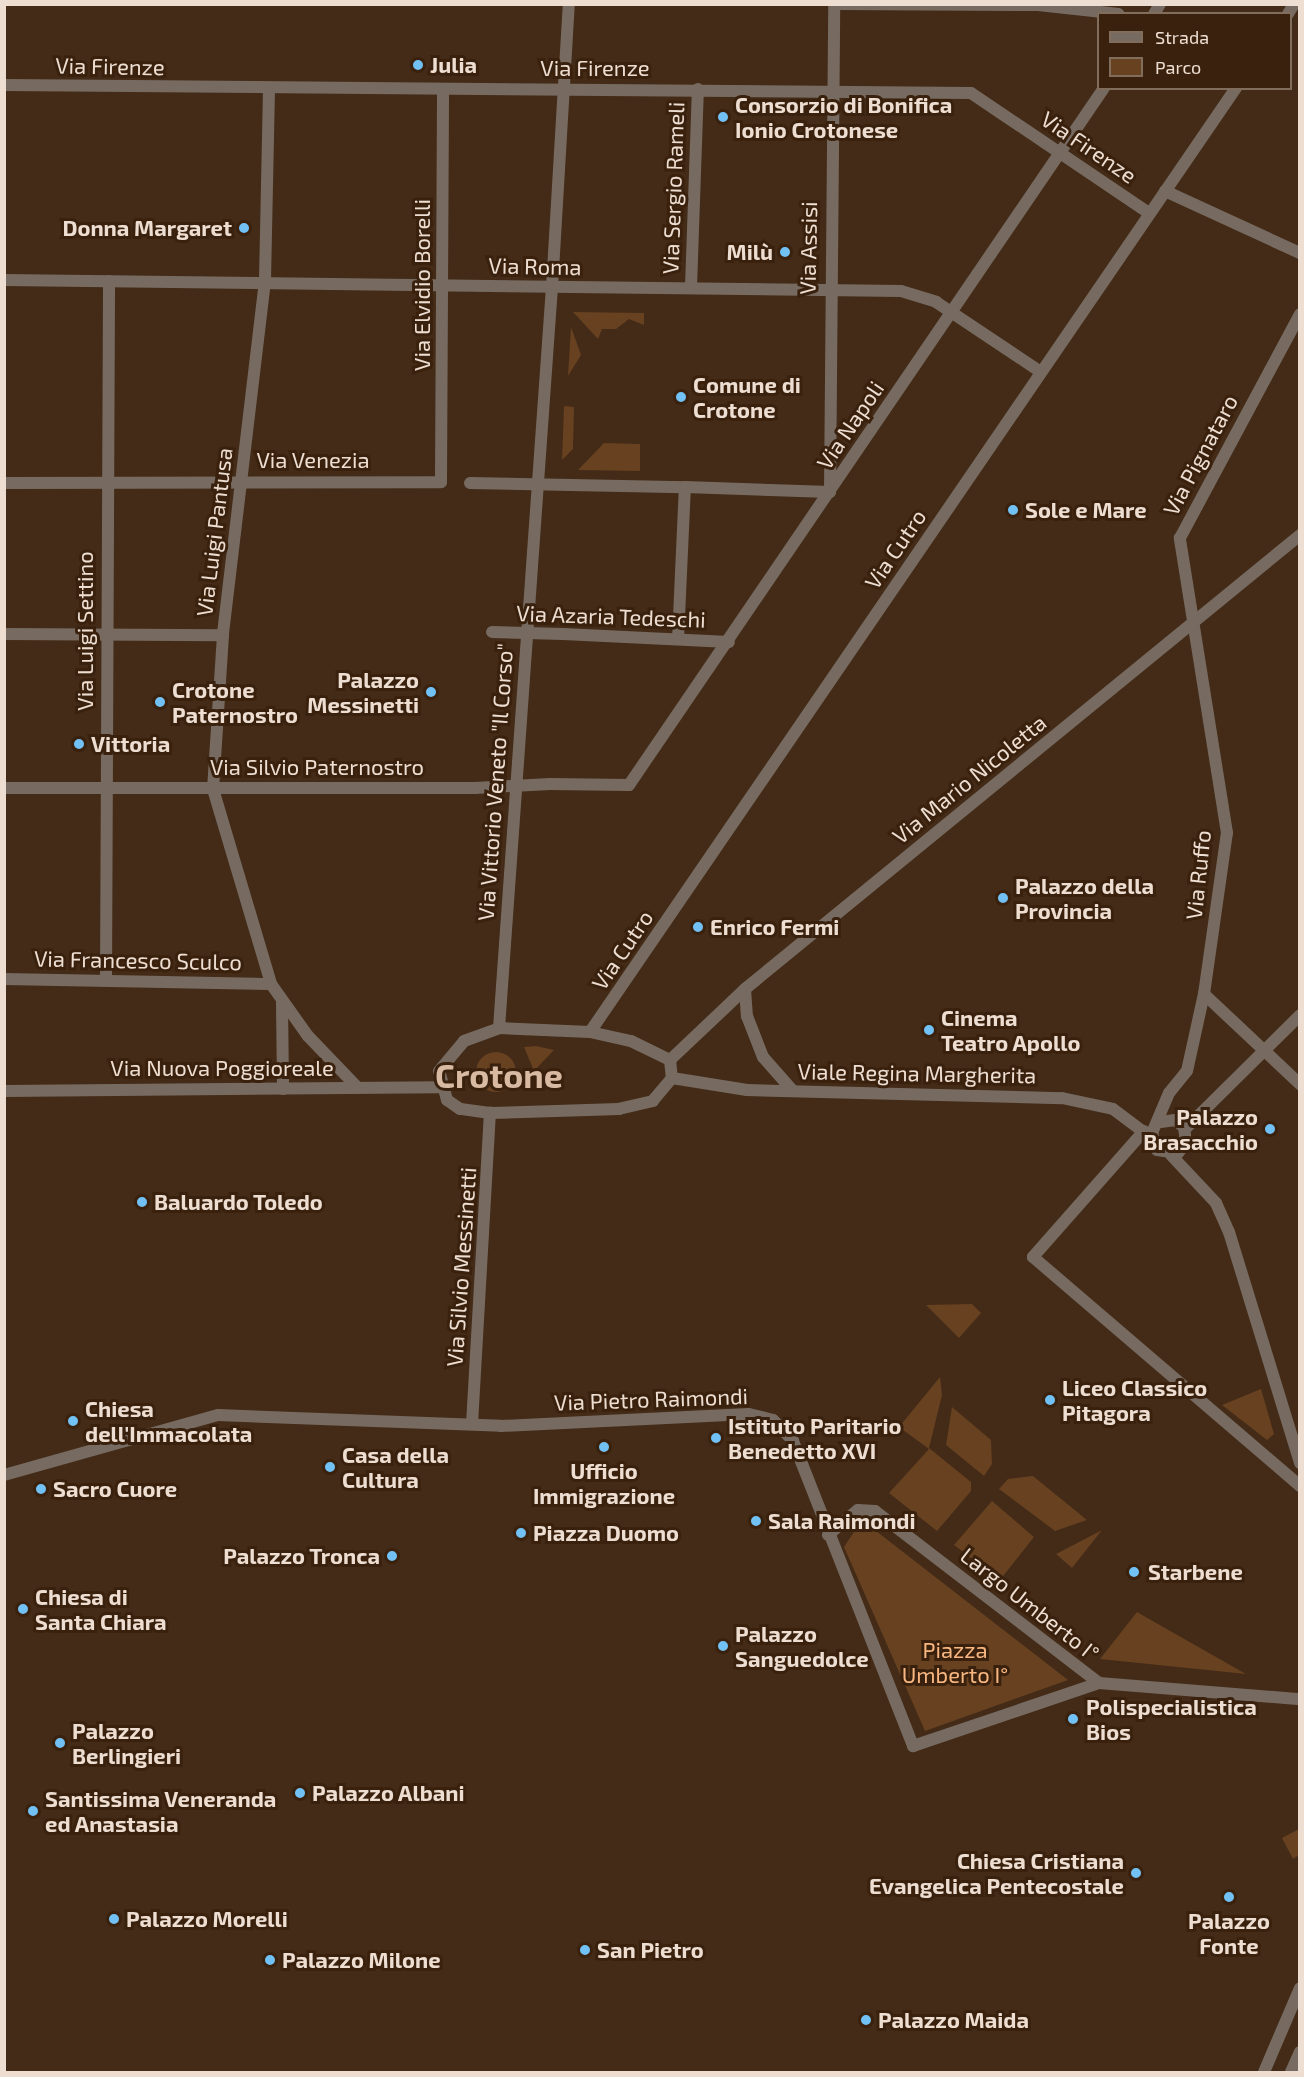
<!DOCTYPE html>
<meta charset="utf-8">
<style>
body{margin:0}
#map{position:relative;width:1304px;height:2077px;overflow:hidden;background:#432b17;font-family:"Exo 2",sans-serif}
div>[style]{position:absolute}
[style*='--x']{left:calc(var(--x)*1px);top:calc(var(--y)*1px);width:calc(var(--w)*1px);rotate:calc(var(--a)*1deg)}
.green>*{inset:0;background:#674120}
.round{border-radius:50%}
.pedestrian>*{height:12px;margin:-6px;padding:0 6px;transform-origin:6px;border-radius:6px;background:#776b61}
.minor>*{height:12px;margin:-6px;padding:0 6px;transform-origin:6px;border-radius:6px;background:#776b61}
.dots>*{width:16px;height:16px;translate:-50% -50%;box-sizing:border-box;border:3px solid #39210d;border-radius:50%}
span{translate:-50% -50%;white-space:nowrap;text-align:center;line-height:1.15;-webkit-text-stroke:6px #39210d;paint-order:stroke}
.poi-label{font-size:22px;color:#eeded2;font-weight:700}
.left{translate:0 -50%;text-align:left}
.right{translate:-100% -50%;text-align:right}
.street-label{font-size:22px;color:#eeded2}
.park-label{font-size:22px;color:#f8b680}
.town-label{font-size:34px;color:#d8b9a2;font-weight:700}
.frame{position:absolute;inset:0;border:6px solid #eeded2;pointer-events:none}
.legend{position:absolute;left:1097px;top:12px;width:195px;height:78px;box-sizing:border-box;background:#39210d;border:2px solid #816d5c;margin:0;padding:8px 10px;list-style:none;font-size:18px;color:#eeded2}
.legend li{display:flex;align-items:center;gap:12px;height:30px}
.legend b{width:30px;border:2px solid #816d5c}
</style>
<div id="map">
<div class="green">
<div style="clip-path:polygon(573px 312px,644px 313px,644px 325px,629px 319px,616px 329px,602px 329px,598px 339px)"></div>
<div style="clip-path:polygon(571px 327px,581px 355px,568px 376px)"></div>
<div style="clip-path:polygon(564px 406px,574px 407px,573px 449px,562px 460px)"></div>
<div style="clip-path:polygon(604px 443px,640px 444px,640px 471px,578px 470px)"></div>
<div style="clip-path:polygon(536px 1046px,554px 1050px,534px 1071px,524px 1047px)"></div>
<div class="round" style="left:476px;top:1052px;width:40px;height:40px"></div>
<div style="clip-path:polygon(972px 1304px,981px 1313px,959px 1338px,926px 1305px)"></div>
<div style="clip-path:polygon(940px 1377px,942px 1395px,929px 1448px,971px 1482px,971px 1491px,937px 1531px,889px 1493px,929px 1449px,899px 1427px)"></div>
<div style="clip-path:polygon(1261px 1389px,1274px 1434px,1267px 1440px,1222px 1405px)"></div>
<div style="clip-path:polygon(952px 1407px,991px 1440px,992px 1464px,984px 1476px,946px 1445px)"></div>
<div style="clip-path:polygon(1032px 1476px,1033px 1476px,1087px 1520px,1055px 1531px,999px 1489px,1008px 1479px)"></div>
<div style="clip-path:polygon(992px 1501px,1034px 1537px,1000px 1580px,954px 1545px)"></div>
<div style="clip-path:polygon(859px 1524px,871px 1527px,1068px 1680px,925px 1731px,844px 1547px)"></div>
<div style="clip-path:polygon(1102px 1530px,1072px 1568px,1056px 1554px)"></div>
<div style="clip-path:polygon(1137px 1612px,1172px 1632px,1246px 1674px,1100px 1659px)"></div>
<div style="clip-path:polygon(1299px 1829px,1299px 1855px,1293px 1859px,1282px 1838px)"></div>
</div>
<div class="pedestrian">
<div style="--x:470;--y:483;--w:215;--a:1.1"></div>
<div style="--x:492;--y:632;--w:71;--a:1.6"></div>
<div style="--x:475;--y:788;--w:75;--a:-3.1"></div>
<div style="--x:499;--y:1028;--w:743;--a:-85.91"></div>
</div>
<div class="minor">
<div style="--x:834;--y:4;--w:204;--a:0.3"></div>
<div style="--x:1038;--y:5;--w:81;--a:6.3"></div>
<div style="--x:1154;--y:14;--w:12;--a:-59"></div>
<div style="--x:1288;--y:14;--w:12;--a:-59"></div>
<div style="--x:4;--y:85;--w:967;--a:0.47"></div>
<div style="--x:971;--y:93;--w:215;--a:34"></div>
<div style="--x:269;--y:89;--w:192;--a:91.2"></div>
<div style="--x:265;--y:281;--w:356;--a:96.8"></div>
<div style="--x:223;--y:635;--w:154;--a:93.7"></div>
<div style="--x:213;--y:789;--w:203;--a:73.4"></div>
<div style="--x:271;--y:984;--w:64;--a:54.6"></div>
<div style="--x:308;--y:1036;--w:72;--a:46.1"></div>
<div style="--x:1165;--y:191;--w:149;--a:24.7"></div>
<div style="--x:4;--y:280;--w:897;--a:0.7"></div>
<div style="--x:901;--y:291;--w:37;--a:17"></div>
<div style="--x:936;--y:302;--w:126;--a:33.7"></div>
<div style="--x:552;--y:287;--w:284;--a:-86.6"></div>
<div style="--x:691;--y:287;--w:198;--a:-88"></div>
<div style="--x:4;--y:483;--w:437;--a:-0.1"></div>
<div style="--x:441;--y:482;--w:393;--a:-89.7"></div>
<div style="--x:4;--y:634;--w:219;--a:0.3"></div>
<div style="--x:563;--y:634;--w:166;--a:2.8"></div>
<div style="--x:678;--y:639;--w:152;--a:-87.4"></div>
<div style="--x:685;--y:487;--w:145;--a:2"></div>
<div style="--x:830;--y:492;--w:487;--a:-89.5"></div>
<div style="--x:550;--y:784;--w:79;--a:0.7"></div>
<div style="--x:629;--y:785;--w:843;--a:-55.73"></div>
<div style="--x:4;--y:788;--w:471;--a:0"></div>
<div style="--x:4;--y:979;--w:267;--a:1.1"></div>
<div style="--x:106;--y:980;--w:699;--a:-89.75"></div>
<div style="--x:745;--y:989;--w:27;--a:86"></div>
<div style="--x:747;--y:1016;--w:44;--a:68.7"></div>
<div style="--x:763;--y:1057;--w:45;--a:48.6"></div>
<div style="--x:1204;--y:994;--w:132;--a:43.2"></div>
<div style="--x:282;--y:1003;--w:86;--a:89.3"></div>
<div style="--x:499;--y:1028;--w:91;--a:2.5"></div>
<div style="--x:590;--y:1032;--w:42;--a:12.4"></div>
<div style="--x:631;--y:1041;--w:43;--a:26"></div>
<div style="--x:670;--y:1060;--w:18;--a:84"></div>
<div style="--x:672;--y:1078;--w:30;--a:130"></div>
<div style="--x:653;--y:1101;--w:35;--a:167"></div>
<div style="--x:619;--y:1109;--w:129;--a:178.2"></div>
<div style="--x:490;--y:1113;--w:30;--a:-172"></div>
<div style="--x:460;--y:1109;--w:16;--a:-145"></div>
<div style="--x:447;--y:1100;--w:30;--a:-105"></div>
<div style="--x:439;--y:1071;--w:39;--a:-50"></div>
<div style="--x:464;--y:1041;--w:37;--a:-20"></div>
<div style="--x:590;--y:1032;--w:1144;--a:-55.62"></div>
<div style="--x:670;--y:1060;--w:103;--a:-43.4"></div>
<div style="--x:745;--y:989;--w:717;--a:-39.28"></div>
<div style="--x:672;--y:1078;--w:76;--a:9.1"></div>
<div style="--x:747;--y:1090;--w:315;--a:1.5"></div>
<div style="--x:1062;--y:1098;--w:52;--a:12.2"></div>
<div style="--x:1113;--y:1109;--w:45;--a:36.9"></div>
<div style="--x:4;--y:1091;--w:436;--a:-0.5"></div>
<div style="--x:1161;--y:1122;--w:14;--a:-8"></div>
<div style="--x:1175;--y:1120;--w:11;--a:38"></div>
<div style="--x:1184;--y:1127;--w:16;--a:83"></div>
<div style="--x:1186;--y:1143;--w:13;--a:129"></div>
<div style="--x:1178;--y:1153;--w:21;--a:-172"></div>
<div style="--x:1157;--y:1150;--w:18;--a:-106"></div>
<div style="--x:1152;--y:1133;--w:43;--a:-67"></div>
<div style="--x:1169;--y:1093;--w:28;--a:-51"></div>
<div style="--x:1187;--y:1071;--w:79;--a:-77.6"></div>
<div style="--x:1204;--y:994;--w:163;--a:-81.9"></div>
<div style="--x:1227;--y:833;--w:299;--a:-99.1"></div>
<div style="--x:1180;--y:538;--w:254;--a:-61.8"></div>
<div style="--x:1185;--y:1129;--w:162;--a:-44.7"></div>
<div style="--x:1144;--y:1131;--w:168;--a:131.4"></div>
<div style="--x:1033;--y:1257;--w:352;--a:40.6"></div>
<div style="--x:1171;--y:1155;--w:66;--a:46.8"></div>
<div style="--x:1216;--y:1203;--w:32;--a:66"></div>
<div style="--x:1229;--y:1232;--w:242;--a:72.9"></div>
<div style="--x:472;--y:1424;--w:312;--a:-86.7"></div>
<div style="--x:4;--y:1475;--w:222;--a:-15.7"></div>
<div style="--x:218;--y:1415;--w:283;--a:2.2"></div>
<div style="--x:501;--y:1426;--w:248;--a:-2.8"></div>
<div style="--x:749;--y:1414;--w:25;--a:14"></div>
<div style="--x:773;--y:1420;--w:29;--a:46"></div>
<div style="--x:793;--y:1441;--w:328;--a:68.5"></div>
<div style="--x:913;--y:1746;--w:196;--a:-18.7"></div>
<div style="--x:1099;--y:1683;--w:202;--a:4.6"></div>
<div style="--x:828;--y:1535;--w:39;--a:-40"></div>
<div style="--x:858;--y:1510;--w:17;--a:3"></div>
<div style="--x:875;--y:1511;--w:282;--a:37.5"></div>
<div style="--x:1264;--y:2072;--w:91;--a:-66.8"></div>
<div style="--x:1291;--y:2072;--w:22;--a:-66"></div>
</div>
<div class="dots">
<div style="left:418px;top:65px;background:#72c1f5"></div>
<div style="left:723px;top:117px;background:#72c1f5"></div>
<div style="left:244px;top:228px;background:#72c1f5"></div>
<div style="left:785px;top:252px;background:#72c1f5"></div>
<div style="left:681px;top:397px;background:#72c1f5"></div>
<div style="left:1013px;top:510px;background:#72c1f5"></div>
<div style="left:431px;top:692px;background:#72c1f5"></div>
<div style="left:160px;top:702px;background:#72c1f5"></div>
<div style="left:79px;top:744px;background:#72c1f5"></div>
<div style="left:1003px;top:898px;background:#72c1f5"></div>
<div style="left:698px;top:927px;background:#72c1f5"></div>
<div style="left:929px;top:1030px;background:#72c1f5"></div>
<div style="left:1270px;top:1129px;background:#72c1f5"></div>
<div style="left:142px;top:1202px;background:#72c1f5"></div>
<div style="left:1050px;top:1400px;background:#72c1f5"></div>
<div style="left:73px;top:1421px;background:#72c1f5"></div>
<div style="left:716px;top:1438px;background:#72c1f5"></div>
<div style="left:604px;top:1447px;background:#72c1f5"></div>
<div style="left:330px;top:1467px;background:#72c1f5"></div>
<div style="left:41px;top:1489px;background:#72c1f5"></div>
<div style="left:756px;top:1521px;background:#72c1f5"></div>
<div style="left:521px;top:1533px;background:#72c1f5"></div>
<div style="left:392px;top:1556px;background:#72c1f5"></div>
<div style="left:1134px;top:1572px;background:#72c1f5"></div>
<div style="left:23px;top:1609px;background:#72c1f5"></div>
<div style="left:723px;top:1646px;background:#72c1f5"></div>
<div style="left:1073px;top:1719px;background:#72c1f5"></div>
<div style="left:60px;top:1743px;background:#72c1f5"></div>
<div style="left:300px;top:1793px;background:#72c1f5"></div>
<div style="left:33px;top:1811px;background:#72c1f5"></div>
<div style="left:1136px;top:1873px;background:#72c1f5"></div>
<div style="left:1229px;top:1897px;background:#72c1f5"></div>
<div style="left:114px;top:1919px;background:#72c1f5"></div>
<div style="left:585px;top:1950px;background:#72c1f5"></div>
<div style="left:270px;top:1960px;background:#72c1f5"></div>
<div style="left:866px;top:2020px;background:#72c1f5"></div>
</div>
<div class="poi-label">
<span class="left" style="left:430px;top:65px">Julia</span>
<span class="left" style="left:735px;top:117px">Consorzio di Bonifica<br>Ionio Crotonese</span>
<span class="right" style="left:232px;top:228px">Donna Margaret</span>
<span class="right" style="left:773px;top:252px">Milù</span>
<span class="left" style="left:693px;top:397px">Comune di<br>Crotone</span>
<span class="left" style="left:1025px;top:510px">Sole e Mare</span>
<span class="right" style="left:419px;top:692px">Palazzo<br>Messinetti</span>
<span class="left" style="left:172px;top:702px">Crotone<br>Paternostro</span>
<span class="left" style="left:91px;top:744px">Vittoria</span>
<span class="left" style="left:1015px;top:898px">Palazzo della<br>Provincia</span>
<span class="left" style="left:710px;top:927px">Enrico Fermi</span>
<span class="left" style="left:941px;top:1030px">Cinema<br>Teatro Apollo</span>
<span class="right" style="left:1258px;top:1129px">Palazzo<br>Brasacchio</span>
<span class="left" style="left:154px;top:1202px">Baluardo Toledo</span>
<span class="left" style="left:1062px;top:1400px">Liceo Classico<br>Pitagora</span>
<span class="left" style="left:85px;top:1421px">Chiesa<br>dell'Immacolata</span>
<span class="left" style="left:728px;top:1438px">Istituto Paritario<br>Benedetto XVI</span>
<span class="left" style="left:342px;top:1467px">Casa della<br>Cultura</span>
<span style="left:604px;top:1483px">Ufficio<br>Immigrazione</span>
<span class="left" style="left:53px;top:1489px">Sacro Cuore</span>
<span class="left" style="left:768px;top:1521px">Sala Raimondi</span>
<span class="left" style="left:533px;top:1533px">Piazza Duomo</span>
<span class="right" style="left:380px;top:1556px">Palazzo Tronca</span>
<span class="left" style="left:1148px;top:1572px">Starbene</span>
<span class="left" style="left:35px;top:1609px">Chiesa di<br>Santa Chiara</span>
<span class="left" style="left:735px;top:1646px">Palazzo<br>Sanguedolce</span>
<span class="left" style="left:1086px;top:1719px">Polispecialistica<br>Bios</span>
<span class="left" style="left:72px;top:1743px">Palazzo<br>Berlingieri</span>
<span class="left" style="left:312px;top:1793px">Palazzo Albani</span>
<span class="left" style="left:45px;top:1811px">Santissima Veneranda<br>ed Anastasia</span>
<span class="right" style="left:1124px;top:1873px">Chiesa Cristiana<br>Evangelica Pentecostale</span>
<span class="left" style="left:126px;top:1919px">Palazzo Morelli</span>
<span style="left:1229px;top:1933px">Palazzo<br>Fonte</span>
<span class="left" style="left:597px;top:1950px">San Pietro</span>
<span class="left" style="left:282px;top:1960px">Palazzo Milone</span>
<span class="left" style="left:878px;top:2020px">Palazzo Maida</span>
</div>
<div class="street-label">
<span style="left:110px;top:66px;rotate:1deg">Via Firenze</span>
<span style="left:595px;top:68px">Via Firenze</span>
<span style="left:1089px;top:147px;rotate:34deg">Via Firenze</span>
<span style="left:673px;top:188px;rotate:-88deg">Via Sergio Rameli</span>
<span style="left:808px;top:248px;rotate:-89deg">Via Assisi</span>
<span style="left:535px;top:266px;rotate:1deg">Via Roma</span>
<span style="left:422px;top:285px;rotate:-90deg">Via Elvidio Borelli</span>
<span style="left:850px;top:425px;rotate:-56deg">Via Napoli</span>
<span style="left:1200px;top:455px;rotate:-62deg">Via Pignataro</span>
<span style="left:313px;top:460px">Via Venezia</span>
<span style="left:214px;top:532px;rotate:-83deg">Via Luigi Pantusa</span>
<span style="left:895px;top:549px;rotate:-56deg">Via Cutro</span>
<span style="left:611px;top:616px;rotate:2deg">Via Azaria Tedeschi</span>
<span style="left:85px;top:631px;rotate:-90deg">Via Luigi Settino</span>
<span style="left:317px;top:767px">Via Silvio Paternostro</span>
<span style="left:969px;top:779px;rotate:-39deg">Via Mario Nicoletta</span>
<span style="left:495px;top:782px;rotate:-86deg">Via Vittorio Veneto "Il Corso"</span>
<span style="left:1198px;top:875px;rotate:-84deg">Via Ruffo</span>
<span style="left:622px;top:950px;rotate:-56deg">Via Cutro</span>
<span style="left:138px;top:960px;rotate:1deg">Via Francesco Sculco</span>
<span style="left:222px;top:1068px">Via Nuova Poggioreale</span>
<span style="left:917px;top:1073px;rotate:1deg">Viale Regina Margherita</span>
<span style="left:461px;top:1267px;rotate:-86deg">Via Silvio Messinetti</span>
<span style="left:651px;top:1399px;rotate:-2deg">Via Pietro Raimondi</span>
<span style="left:1030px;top:1604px;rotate:38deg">Largo Umberto I°</span>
</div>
<div class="park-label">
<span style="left:955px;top:1662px">Piazza<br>Umberto I°</span>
</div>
<div class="town-label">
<span style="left:499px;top:1075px">Crotone</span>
</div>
<div class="frame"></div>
<ul class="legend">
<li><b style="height:8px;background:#776b61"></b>Strada</li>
<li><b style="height:16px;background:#674120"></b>Parco</li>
</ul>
</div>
